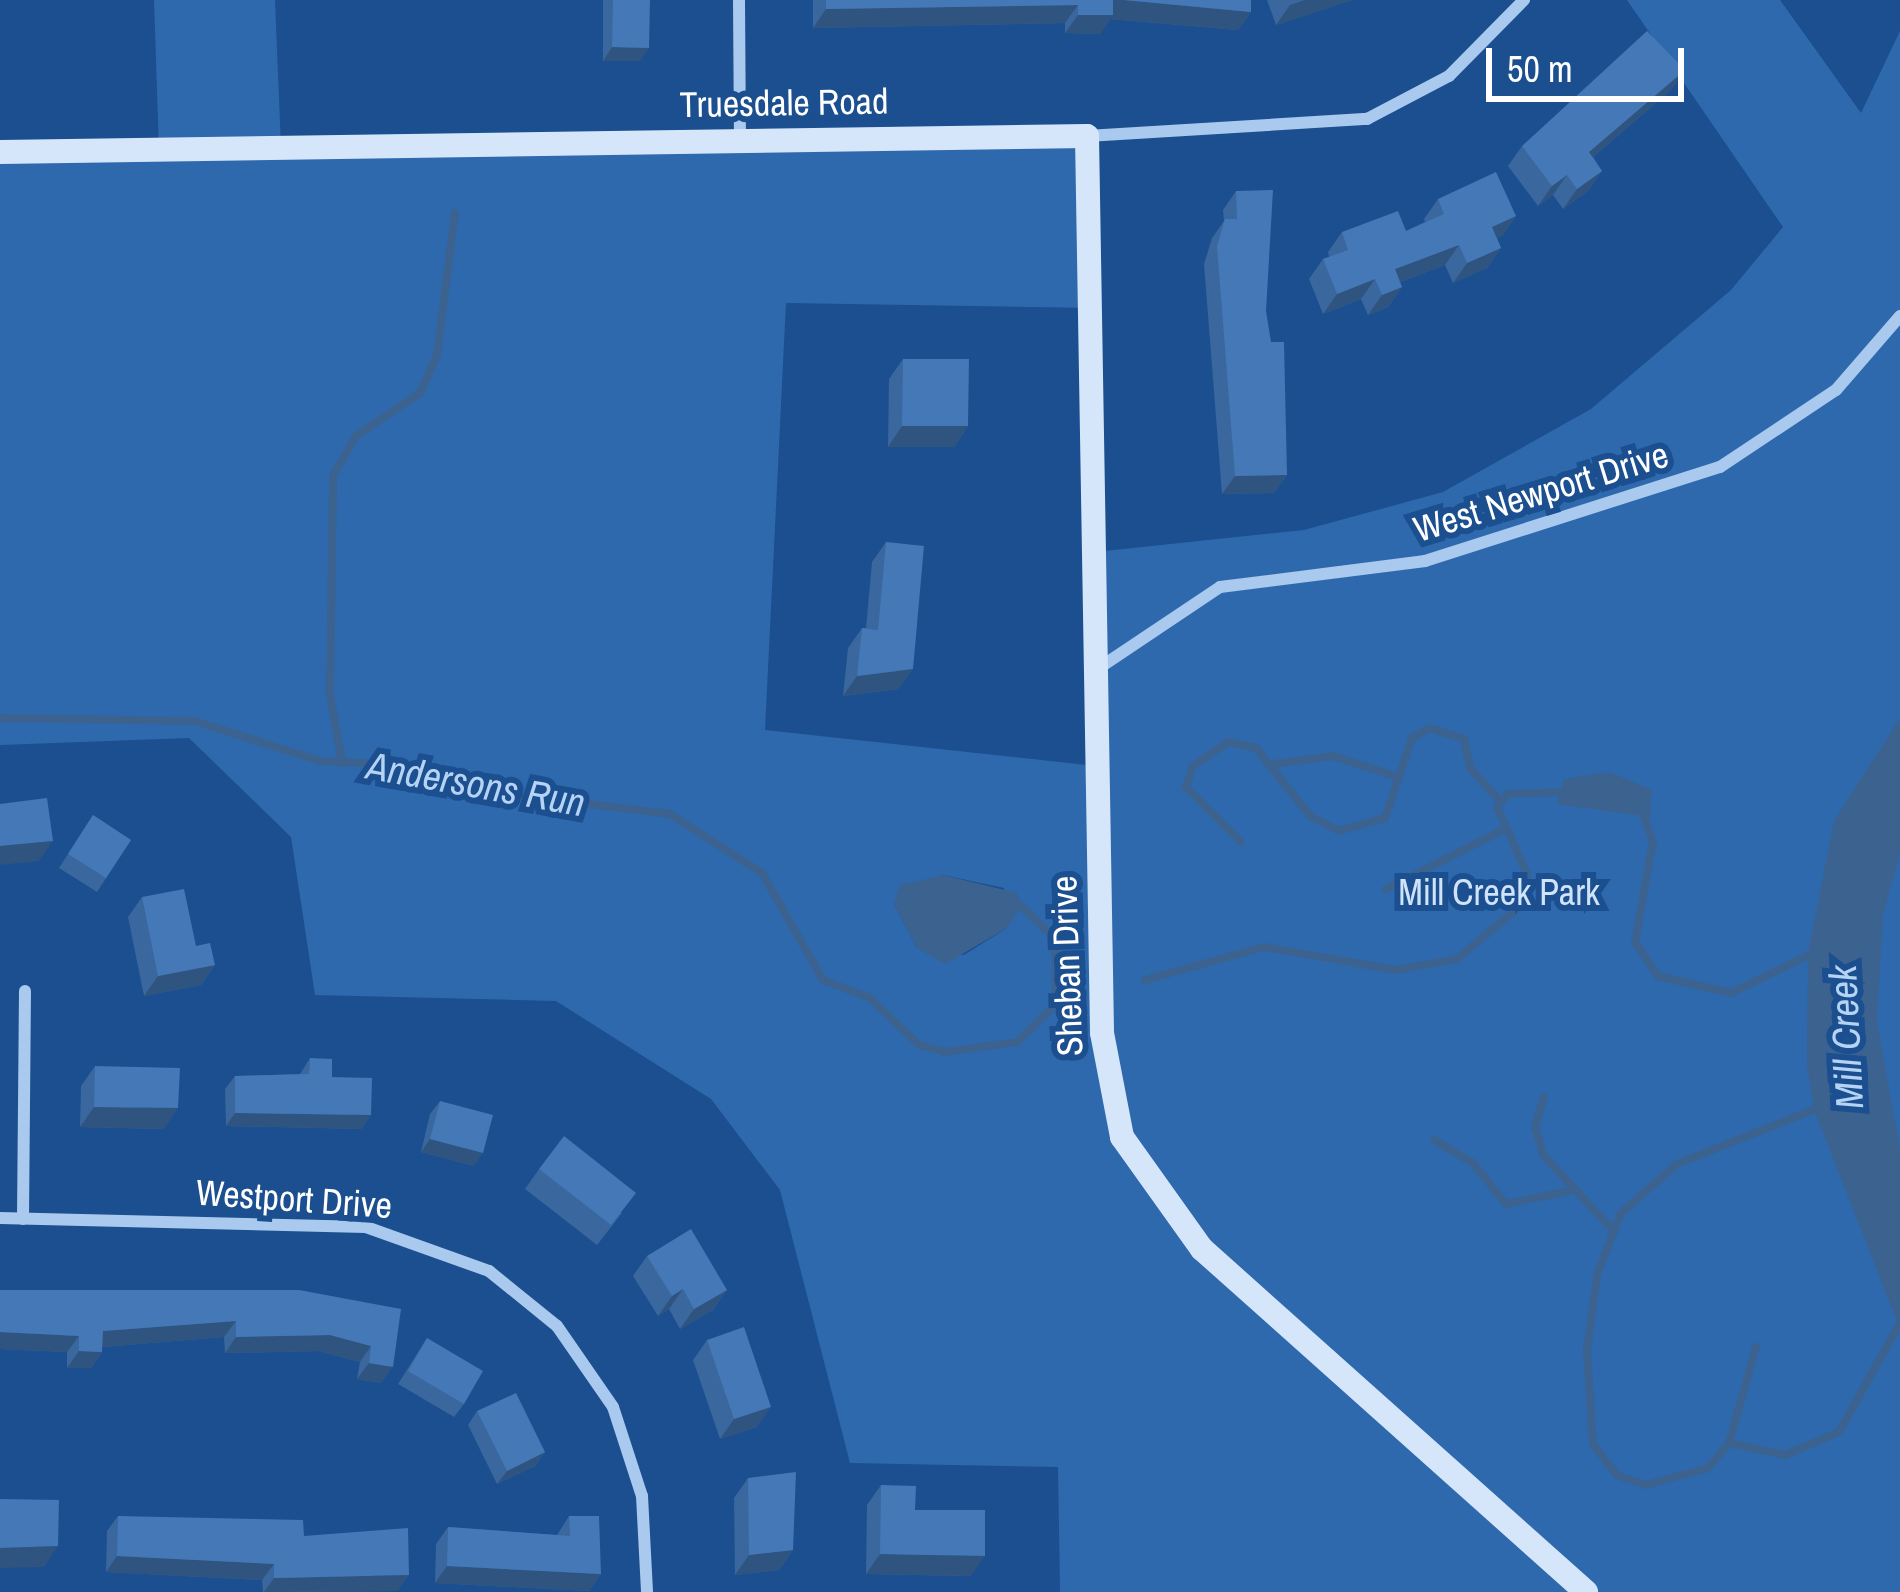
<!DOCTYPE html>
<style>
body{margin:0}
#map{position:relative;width:1900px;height:1592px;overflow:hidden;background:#1b4f8f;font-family:"Archivo Narrow",sans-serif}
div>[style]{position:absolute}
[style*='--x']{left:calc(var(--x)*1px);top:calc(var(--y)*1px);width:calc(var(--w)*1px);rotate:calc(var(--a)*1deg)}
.green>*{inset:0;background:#2e69ad}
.water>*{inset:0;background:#3c6290}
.stream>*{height:8px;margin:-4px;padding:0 4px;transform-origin:4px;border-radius:4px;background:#3c6290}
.street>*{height:12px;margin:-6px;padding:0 6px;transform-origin:6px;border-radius:6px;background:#a9c9ee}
.secondary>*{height:24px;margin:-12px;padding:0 12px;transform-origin:12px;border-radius:12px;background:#d6e6fa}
.wall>*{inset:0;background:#3a679d}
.shaded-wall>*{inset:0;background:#305480}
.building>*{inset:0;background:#4478b7}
span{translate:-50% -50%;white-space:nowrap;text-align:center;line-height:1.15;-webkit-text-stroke:12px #1b4f8f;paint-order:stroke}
.street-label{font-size:36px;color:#fff}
.park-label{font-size:36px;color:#cfe3fa}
.water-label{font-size:39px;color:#b5d3f5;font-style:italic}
.scale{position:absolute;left:1486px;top:48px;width:198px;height:54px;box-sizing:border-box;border:6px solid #fff;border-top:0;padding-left:15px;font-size:36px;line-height:42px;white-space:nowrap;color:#fff;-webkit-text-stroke:9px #1b4f8f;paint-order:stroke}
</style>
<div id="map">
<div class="green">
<div style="clip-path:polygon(evenodd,154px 0,275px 0,281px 147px,1087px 136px,1093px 308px,786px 303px,765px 730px,1096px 766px,1095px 552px,1304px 530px,1443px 492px,1591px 409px,1731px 290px,1783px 227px,1627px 0,1780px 0,1861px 113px,1900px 31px,1900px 1592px,1060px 1592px,1058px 1467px,850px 1463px,780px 1190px,711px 1099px,556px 1001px,315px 995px,291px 837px,189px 738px,0 745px,0 152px,159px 150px,154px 0,943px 875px,1004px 888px,1007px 928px,964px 955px,917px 948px,894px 903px,943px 875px)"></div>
</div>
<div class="water">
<div style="clip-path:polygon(1900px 718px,1900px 853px,1883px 916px,1877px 1021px,1900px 1149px,1900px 1329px,1814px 1110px,1807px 1065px,1808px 953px,1834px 821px)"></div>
<div style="clip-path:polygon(1609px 772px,1652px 790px,1650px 817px,1557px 804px,1564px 779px)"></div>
<div style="clip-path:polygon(943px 875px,1017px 893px,1021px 906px,1007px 928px,945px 964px,917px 948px,894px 903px,900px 885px)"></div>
</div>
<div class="stream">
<div style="--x:0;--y:718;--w:195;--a:0.9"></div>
<div style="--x:195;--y:721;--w:131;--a:17.7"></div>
<div style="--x:320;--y:761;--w:86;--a:2.7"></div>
<div style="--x:406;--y:765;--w:87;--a:18"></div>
<div style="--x:489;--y:792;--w:182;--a:6.9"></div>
<div style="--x:670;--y:814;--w:109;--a:32.7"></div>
<div style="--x:762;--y:873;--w:123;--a:60.3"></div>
<div style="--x:823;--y:980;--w:50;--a:21"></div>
<div style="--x:870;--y:998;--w:68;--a:43.8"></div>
<div style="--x:919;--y:1045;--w:27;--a:15"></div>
<div style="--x:945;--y:1052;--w:73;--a:-7.9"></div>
<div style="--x:1017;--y:1042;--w:54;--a:-44.3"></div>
<div style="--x:1056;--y:1004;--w:66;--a:-90.9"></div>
<div style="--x:1055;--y:938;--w:47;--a:-136.7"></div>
<div style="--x:342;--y:763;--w:69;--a:-100"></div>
<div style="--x:330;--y:695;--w:219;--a:-89.2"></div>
<div style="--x:333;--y:476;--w:46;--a:-60.1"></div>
<div style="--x:356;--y:436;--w:77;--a:-33.9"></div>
<div style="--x:420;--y:393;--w:42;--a:-65.9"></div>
<div style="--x:437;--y:355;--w:143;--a:-82.8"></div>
<div style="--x:1273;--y:764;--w:61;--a:-7.6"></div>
<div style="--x:1333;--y:756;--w:68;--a:17.9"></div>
<div style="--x:1643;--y:814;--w:29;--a:70"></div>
<div style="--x:1653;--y:841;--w:103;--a:100.1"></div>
<div style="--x:1635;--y:942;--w:41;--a:55.9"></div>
<div style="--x:1658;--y:976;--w:75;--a:13.1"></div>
<div style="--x:1731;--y:993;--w:91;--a:-26"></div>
<div style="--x:1241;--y:842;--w:78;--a:-135"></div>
<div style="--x:1186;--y:787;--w:22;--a:-72"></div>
<div style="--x:1193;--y:766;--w:42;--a:-34.4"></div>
<div style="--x:1228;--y:742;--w:29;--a:12"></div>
<div style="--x:1256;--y:748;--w:87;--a:51.5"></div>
<div style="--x:1310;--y:816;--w:33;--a:27"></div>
<div style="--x:1339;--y:831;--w:48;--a:-15.8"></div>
<div style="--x:1385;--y:818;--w:84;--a:-71.4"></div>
<div style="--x:1412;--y:738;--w:20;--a:-30"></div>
<div style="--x:1429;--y:728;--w:37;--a:17"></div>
<div style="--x:1464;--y:739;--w:30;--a:78"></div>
<div style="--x:1470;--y:768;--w:46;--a:47.6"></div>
<div style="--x:1386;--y:889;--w:129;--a:-26.8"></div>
<div style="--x:1145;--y:980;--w:123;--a:-15.5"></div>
<div style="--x:1264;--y:947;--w:134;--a:9.9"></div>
<div style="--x:1396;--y:970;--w:62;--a:-10.2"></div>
<div style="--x:1457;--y:959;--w:90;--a:-40"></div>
<div style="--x:1526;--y:901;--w:27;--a:-88"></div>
<div style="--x:1527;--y:874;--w:73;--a:-114.1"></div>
<div style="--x:1497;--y:807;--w:17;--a:-50"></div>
<div style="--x:1508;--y:794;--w:55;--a:-2.1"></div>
<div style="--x:1544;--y:1097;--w:31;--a:107"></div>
<div style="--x:1535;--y:1127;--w:30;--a:73"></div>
<div style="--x:1544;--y:1156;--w:103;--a:47"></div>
<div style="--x:1434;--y:1140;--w:45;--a:30.5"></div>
<div style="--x:1473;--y:1163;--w:53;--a:51.2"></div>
<div style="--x:1506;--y:1204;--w:64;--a:-11.7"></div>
<div style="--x:1756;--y:1347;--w:100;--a:105.7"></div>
<div style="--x:1729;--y:1443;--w:33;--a:130"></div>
<div style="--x:1708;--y:1468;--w:64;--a:164.7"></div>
<div style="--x:1646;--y:1485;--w:31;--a:-161"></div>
<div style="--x:1617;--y:1475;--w:39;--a:-128"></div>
<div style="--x:1593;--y:1444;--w:94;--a:-93.7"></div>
<div style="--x:1587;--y:1350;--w:76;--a:-82.4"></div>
<div style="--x:1597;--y:1275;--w:66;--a:-68.8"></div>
<div style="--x:1621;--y:1213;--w:74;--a:-41.2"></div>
<div style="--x:1677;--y:1164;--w:152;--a:-21.7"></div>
<div style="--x:1729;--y:1443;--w:57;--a:12.1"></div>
<div style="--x:1785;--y:1455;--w:59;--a:-23.1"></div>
<div style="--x:1839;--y:1432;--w:125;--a:-60.8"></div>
</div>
<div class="street">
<div style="--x:739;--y:0;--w:139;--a:89.6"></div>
<div style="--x:1087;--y:136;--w:281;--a:-3.5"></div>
<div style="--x:1367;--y:119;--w:93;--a:-27.7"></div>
<div style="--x:1449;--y:76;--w:107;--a:-45.4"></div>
<div style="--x:1096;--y:670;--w:149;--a:-33.8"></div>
<div style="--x:1220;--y:587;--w:207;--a:-7.2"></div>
<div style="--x:1425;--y:561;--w:310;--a:-17.7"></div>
<div style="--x:1720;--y:467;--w:139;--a:-33.6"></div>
<div style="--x:1836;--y:390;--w:98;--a:-49.1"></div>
<div style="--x:0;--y:1218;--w:366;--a:1.4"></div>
<div style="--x:366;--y:1227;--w:131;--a:19.7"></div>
<div style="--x:489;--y:1271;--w:87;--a:39"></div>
<div style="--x:557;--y:1326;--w:98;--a:55.3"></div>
<div style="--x:613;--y:1407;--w:94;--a:72"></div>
<div style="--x:642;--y:1496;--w:96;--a:87"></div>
<div style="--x:23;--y:1219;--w:228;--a:-89.5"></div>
</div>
<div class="secondary">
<div style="--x:0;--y:152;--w:1087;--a:-0.84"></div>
<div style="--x:1087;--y:136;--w:897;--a:89.04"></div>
<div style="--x:1102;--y:1033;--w:106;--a:79.1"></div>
<div style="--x:1122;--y:1137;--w:138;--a:54.5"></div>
<div style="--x:1202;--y:1249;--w:515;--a:41.77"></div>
</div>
<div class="wall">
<div style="clip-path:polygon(603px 0,650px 0,640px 61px,603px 61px)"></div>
<div style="clip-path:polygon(813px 0,1251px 0,1251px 12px,1238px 30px,1110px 19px,1100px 34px,1065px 33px,1065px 23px,813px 28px)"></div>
<div style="clip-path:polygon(1267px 0,1352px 0,1276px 25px)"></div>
<div style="clip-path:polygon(1685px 70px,1671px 90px,1593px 157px,1602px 171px,1588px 191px,1563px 209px,1553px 195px,1538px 206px,1508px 166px,1522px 146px)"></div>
<div style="clip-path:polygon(1236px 191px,1266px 311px,1287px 475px,1274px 493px,1222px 494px,1204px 264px,1212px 238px,1224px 221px,1223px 210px)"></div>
<div style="clip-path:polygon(1438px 199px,1516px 216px,1502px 236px,1497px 238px,1501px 248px,1487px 268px,1453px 283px,1445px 265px,1400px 282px,1402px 287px,1388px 307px,1368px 315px,1361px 299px,1323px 314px,1309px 279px,1323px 259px,1329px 257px,1328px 252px,1342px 232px,1406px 231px,1425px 222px,1424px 219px)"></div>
<div style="clip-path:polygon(903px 359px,968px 426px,954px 447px,888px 447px,889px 379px)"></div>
<div style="clip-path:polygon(886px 542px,899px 689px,843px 696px,848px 648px,862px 628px,866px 628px,872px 562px)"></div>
<div style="clip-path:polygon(93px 815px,131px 840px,97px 892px,59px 868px)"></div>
<div style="clip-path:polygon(142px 897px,215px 965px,201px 985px,144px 996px,128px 917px)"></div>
<div style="clip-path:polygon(310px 1058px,332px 1077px,362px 1129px,226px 1126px,225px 1089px,235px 1076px,300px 1074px)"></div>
<div style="clip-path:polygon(95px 1066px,164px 1129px,80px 1127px,81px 1086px)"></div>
<div style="clip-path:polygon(440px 1101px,474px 1166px,421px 1152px,430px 1114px)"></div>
<div style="clip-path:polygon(539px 1169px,622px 1213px,597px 1245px,525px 1189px)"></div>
<div style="clip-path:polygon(647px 1256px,727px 1290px,713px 1310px,680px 1329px,669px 1309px,658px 1316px,633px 1276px)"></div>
<div style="clip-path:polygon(0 1290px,401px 1309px,381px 1383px,357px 1379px,360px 1362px,319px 1351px,225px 1353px,224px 1337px,102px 1347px,102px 1352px,91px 1368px,67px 1368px,67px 1352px,0 1349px)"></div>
<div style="clip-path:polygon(427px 1338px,464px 1404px,454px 1417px,398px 1384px)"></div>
<div style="clip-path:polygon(707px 1340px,757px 1427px,720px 1439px,693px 1360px)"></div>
<div style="clip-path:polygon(477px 1411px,545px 1452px,535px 1466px,497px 1484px,468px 1425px)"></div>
<div style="clip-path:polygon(748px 1478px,793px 1550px,779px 1570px,735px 1575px,734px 1498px)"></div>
<div style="clip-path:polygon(881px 1485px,915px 1510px,971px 1576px,866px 1574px,867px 1505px)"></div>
<div style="clip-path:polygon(118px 1516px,304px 1536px,398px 1591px,263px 1592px,262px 1580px,106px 1572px,107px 1531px)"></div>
<div style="clip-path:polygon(569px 1516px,601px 1574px,589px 1591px,435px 1583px,436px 1544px,448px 1527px,557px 1535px)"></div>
</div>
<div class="shaded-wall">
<div style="clip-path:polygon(1112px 0,1124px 0,1251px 12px,1238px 30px,1110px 19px,1100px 34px,1065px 33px,1078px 15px)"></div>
<div style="clip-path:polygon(1305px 0,1352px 0,1276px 25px,1290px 5px)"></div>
<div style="clip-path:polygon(1078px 5px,1065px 23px,813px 28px,826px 9px)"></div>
<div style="clip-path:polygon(612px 47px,649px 48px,640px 61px,603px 61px)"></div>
<div style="clip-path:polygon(1685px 70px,1671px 90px,1575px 172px,1589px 152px)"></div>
<div style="clip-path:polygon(1602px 171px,1588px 191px,1563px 209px,1577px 189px)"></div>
<div style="clip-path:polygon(1567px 175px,1553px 195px,1538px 206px,1552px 186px)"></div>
<div style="clip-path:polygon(1516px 216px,1502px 236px,1478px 247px,1492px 227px)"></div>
<div style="clip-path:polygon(1459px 245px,1445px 265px,1381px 289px,1395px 269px)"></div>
<div style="clip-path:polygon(1501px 248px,1487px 268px,1453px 283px,1467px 263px)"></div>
<div style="clip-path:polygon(1375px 279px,1361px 299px,1323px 314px,1337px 294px)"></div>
<div style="clip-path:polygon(1402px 287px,1388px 307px,1368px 315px,1382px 295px)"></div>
<div style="clip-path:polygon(902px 426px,968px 426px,954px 447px,888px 447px)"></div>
<div style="clip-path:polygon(1287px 475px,1274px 493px,1222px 494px,1235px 476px)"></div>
<div style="clip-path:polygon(913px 669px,899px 689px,843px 696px,857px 676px)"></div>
<div style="clip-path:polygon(53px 841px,39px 861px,0 865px,0 846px)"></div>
<div style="clip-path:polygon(215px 965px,201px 985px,144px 996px,158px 976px)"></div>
<div style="clip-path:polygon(94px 1107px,178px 1108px,164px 1129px,80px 1127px)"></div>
<div style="clip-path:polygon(235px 1113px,371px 1115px,362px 1129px,226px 1126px)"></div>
<div style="clip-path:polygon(430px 1139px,483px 1153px,474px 1166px,421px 1152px)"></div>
<div style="clip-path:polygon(683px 1289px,669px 1309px,658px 1316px,672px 1296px)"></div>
<div style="clip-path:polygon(727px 1290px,713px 1310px,680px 1329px,694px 1309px)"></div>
<div style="clip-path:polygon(236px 1321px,224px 1337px,91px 1348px,103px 1331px)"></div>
<div style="clip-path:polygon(0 1332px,79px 1336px,67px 1352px,0 1349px)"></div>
<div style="clip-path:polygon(330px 1335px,371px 1346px,360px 1362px,319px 1351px,225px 1353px,236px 1337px)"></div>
<div style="clip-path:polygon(79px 1351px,102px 1352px,91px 1368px,67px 1368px)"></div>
<div style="clip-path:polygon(369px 1363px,393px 1367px,381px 1383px,357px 1379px)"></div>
<div style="clip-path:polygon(771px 1407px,757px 1427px,720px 1439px,734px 1419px)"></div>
<div style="clip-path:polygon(545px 1452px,535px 1466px,497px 1484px,507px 1471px)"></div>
<div style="clip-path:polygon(58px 1546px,44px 1567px,0 1568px,0 1548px)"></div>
<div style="clip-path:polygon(793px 1550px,779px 1570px,735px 1575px,749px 1555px)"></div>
<div style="clip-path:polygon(880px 1554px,985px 1556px,971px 1576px,866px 1574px)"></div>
<div style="clip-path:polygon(117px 1556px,274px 1564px,262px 1580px,106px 1572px)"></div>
<div style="clip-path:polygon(447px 1566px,601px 1574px,589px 1591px,435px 1583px)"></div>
<div style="clip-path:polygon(409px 1575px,398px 1591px,264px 1592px,274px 1578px)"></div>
</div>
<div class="building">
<div style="clip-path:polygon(613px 0,650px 0,649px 48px,612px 47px)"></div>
<div style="clip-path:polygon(826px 0,1113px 0,1113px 15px,1078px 15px,1078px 5px,826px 9px)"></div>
<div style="clip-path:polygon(1124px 0,1251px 0,1251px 12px)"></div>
<div style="clip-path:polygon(1647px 31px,1685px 70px,1589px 152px,1602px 171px,1577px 189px,1567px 175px,1552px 186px,1522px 146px)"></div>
<div style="clip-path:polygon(1496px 172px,1516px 216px,1492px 227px,1501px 248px,1467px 263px,1459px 245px,1395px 269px,1402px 287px,1382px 295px,1375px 279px,1337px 294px,1323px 259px,1348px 250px,1342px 232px,1398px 211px,1406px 231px,1444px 214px,1438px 199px)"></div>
<div style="clip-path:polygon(1273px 190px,1266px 311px,1271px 342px,1284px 342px,1287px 475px,1235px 476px,1217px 246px,1225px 219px,1237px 219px,1236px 191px)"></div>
<div style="clip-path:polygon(903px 359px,969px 359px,968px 426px,902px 426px)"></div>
<div style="clip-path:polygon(886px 542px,924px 546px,913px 669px,857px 676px,862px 628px,878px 630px)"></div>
<div style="clip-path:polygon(47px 798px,53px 841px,0 846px,0 804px)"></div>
<div style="clip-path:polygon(93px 815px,131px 840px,106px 878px,68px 854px)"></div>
<div style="clip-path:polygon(184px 889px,196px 946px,210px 943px,215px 965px,158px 976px,142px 897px)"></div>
<div style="clip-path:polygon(310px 1058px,332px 1059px,332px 1077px,372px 1078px,371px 1115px,235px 1113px,235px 1076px,309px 1074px)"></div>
<div style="clip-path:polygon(95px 1066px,180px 1068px,178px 1108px,94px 1107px)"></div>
<div style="clip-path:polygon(440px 1101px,493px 1115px,483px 1153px,430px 1139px)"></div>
<div style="clip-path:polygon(564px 1136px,636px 1193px,611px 1225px,539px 1169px)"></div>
<div style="clip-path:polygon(691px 1229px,727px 1290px,694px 1309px,683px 1289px,672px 1296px,647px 1256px)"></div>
<div style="clip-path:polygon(0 1290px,299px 1290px,401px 1309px,393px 1367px,369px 1363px,371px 1346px,330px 1335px,236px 1337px,236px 1321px,103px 1331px,102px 1352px,79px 1351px,79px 1336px,0 1332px)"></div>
<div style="clip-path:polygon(744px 1327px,771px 1407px,734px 1419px,707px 1340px)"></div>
<div style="clip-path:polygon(427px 1338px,483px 1371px,464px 1404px,408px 1371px)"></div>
<div style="clip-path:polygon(516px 1393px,545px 1452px,507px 1471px,477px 1411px)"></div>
<div style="clip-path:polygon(796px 1472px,793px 1550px,749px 1555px,748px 1478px)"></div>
<div style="clip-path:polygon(881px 1485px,916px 1486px,915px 1510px,985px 1510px,985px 1556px,880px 1554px)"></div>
<div style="clip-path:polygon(0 1499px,59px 1500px,58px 1546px,0 1548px)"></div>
<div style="clip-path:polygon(118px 1516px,303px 1520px,304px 1536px,408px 1528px,409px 1575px,274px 1578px,274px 1564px,117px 1556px)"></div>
<div style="clip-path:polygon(569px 1516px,599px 1516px,601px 1574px,447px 1566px,448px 1527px,570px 1536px)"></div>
</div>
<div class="street-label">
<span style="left:784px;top:103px;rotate:-1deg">Truesdale Road</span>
<span style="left:1541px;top:492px;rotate:-17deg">West Newport Drive</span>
<span style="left:1067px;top:966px;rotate:-92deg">Sheban Drive</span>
<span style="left:294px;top:1199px;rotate:4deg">Westport Drive</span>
</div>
<div class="park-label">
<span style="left:1499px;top:893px">Mill Creek Park</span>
</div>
<div class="water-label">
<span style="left:476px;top:784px;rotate:10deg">Andersons Run</span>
<span style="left:1846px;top:1037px;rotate:-93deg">Mill Creek</span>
</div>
<div class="scale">50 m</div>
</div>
